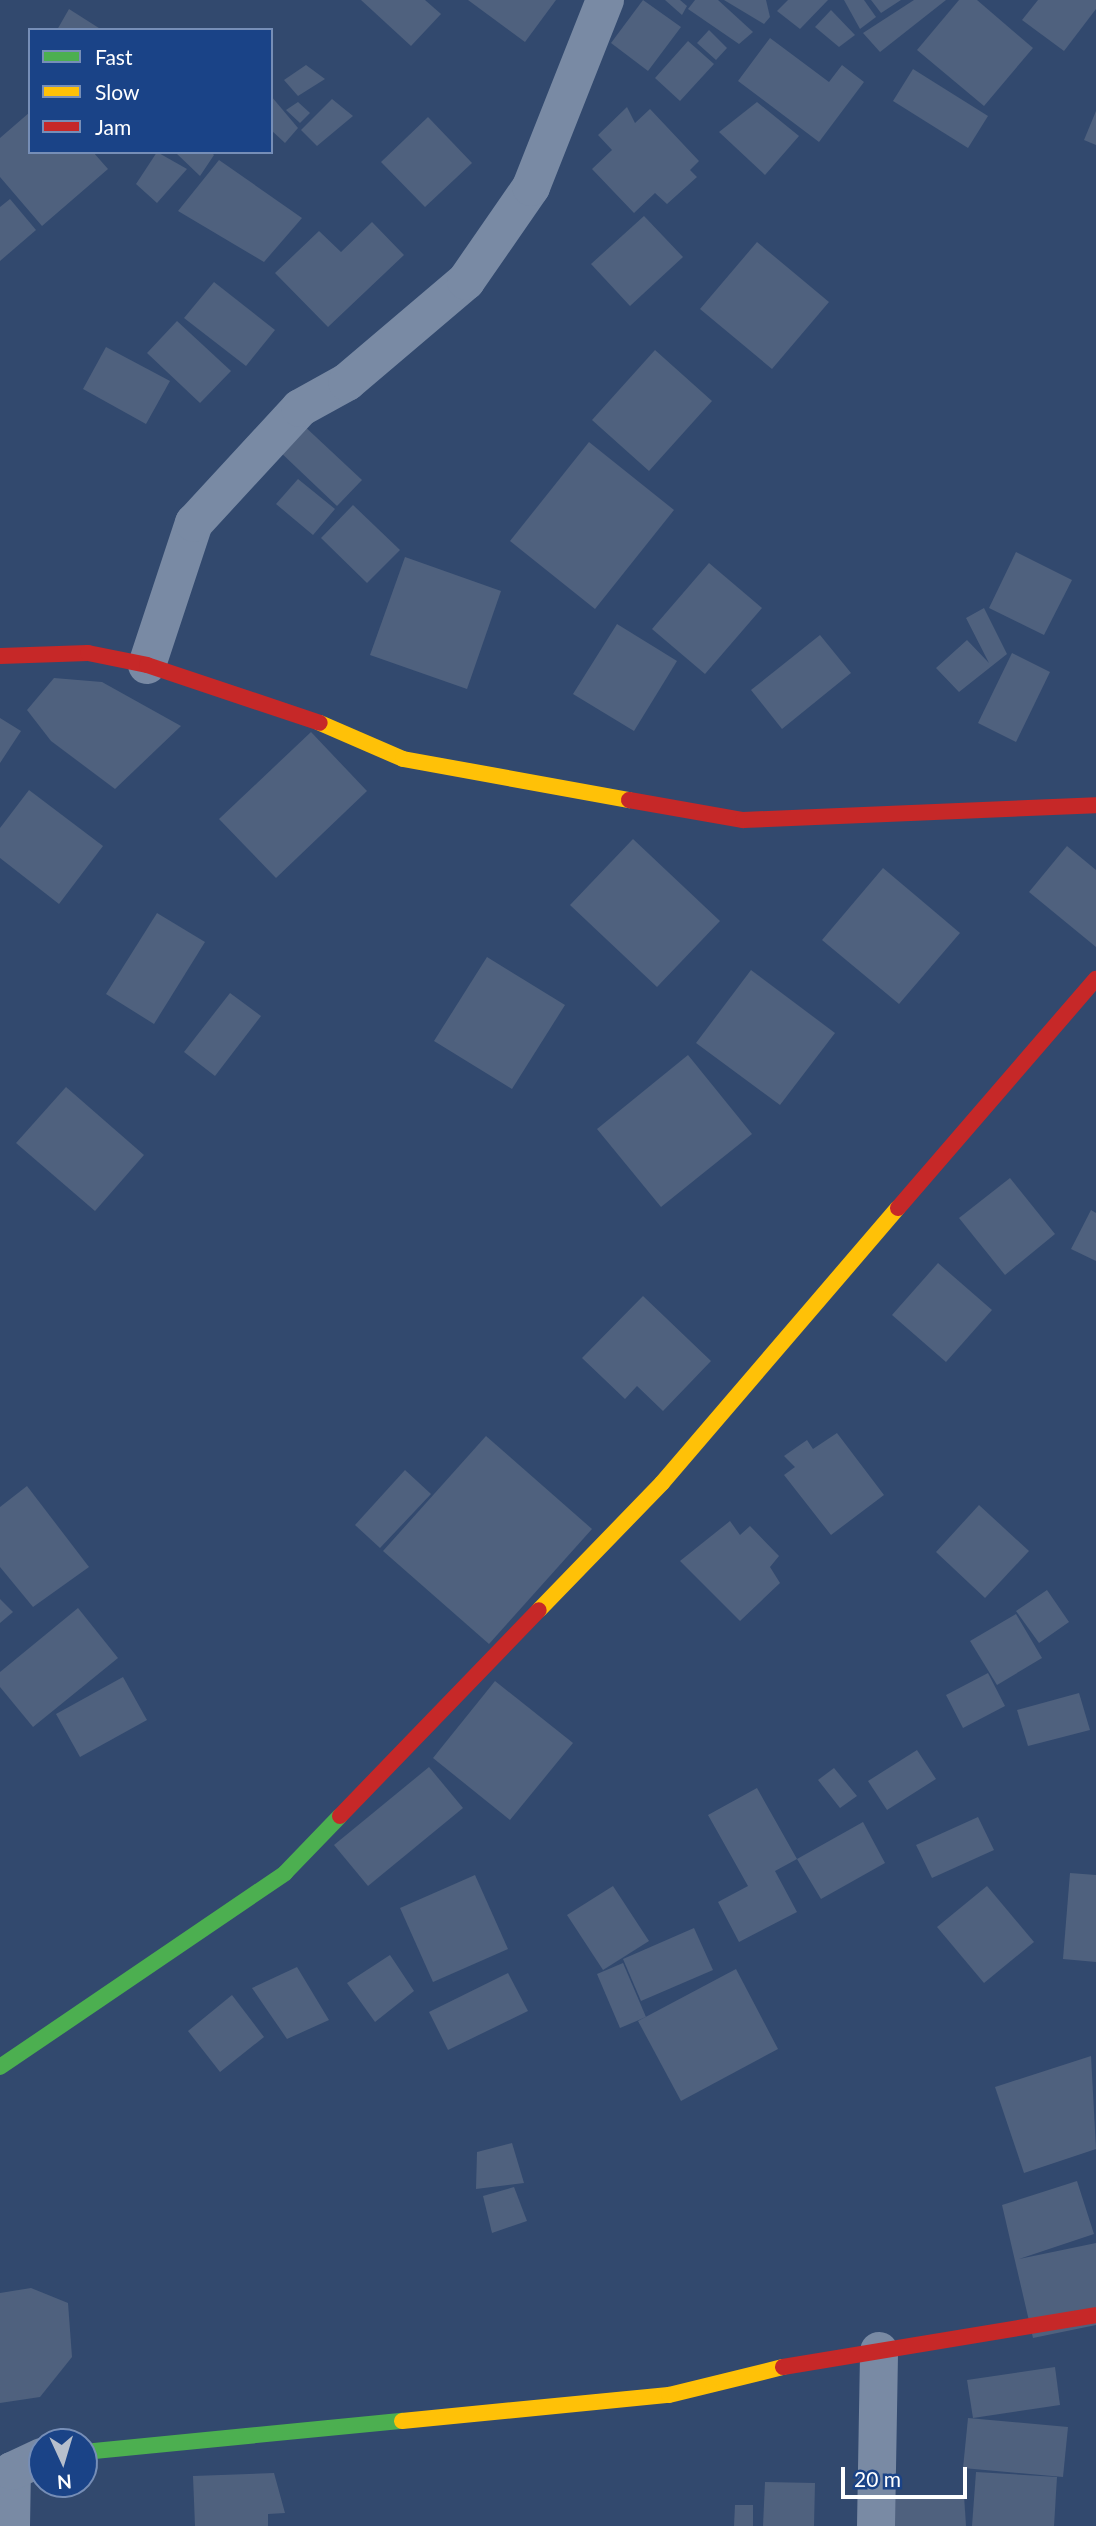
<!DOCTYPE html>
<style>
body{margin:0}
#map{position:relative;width:1096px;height:2526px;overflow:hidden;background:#32496e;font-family:Lato,sans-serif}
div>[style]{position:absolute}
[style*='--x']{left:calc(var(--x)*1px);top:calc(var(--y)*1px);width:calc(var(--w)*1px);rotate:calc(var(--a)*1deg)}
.building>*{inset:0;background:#4f617e}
.street>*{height:38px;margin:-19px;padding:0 19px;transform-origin:19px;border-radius:19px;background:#798aa4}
.fast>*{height:16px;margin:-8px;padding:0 8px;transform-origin:8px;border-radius:8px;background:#4caf50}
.slow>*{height:16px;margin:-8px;padding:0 8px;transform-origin:8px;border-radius:8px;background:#ffc107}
.jam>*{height:16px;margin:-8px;padding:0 8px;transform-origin:8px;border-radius:8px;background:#c62828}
span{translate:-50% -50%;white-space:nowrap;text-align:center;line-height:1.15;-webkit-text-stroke:5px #1a4387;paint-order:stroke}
.legend{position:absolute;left:28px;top:28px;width:245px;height:126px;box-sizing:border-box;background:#1a4387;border:2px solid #768eb7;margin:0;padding:9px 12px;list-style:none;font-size:21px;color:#fff}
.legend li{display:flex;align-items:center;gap:14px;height:35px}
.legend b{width:35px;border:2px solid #768eb7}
.north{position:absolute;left:28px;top:2428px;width:70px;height:70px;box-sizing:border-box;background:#1a4387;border:2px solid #768eb7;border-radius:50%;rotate:176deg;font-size:19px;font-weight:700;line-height:28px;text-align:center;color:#fff}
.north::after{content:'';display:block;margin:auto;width:24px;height:32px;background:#b7bfcc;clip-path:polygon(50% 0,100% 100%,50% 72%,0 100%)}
.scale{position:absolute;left:841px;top:2467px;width:126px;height:32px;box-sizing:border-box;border:4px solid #fff;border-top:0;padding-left:9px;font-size:21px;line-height:24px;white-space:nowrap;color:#fff;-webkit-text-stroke:5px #1a4387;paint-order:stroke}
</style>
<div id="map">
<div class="building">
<div style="clip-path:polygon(361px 0,425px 0,441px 14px,411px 46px)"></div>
<div style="clip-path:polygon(468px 0,556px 0,525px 42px)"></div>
<div style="clip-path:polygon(643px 0,681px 27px,648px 71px,611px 43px)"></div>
<div style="clip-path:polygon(665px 0,680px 0,687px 6px,682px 15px)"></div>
<div style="clip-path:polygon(695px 0,718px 0,753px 32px,739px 44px,688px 9px)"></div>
<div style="clip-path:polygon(724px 0,766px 0,770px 17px,764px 24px)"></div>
<div style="clip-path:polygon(788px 0,828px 0,800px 29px,777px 11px)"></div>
<div style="clip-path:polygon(844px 0,864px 0,876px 17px,860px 29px)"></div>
<div style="clip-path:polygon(871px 0,901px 0,881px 13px)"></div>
<div style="clip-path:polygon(914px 0,946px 0,880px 52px,863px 33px)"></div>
<div style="clip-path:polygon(959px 0,977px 0,1033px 48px,984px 106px,917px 50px)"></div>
<div style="clip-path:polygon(1038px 0,1096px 0,1096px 9px,1064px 51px,1022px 20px)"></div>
<div style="clip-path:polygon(69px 9px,102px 30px,57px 30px)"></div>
<div style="clip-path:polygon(831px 10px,855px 35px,839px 47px,815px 27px)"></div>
<div style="clip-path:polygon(709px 30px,727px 48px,716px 60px,697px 43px)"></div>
<div style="clip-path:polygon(770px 38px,829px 82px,842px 65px,864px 82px,819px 142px,738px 81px)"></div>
<div style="clip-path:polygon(688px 41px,714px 64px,680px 101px,655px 78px)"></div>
<div style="clip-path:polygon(306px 65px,325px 79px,298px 96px,284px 80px)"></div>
<div style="clip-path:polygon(913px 69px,988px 116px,968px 148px,893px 101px)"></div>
<div style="clip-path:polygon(271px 96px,298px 128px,285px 143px,271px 130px)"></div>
<div style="clip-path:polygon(332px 99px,353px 116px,317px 146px,301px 130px)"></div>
<div style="clip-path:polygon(298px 102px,310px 113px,300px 123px,286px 110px)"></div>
<div style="clip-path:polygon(757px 102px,799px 136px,765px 175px,719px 132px)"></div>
<div style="clip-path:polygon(627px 107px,635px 123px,650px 109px,699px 161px,690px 170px,697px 177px,667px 204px,655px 193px,634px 213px,592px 169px,612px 150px,598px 135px)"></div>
<div style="clip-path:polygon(1096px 111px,1096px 145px,1084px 140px)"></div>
<div style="clip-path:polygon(30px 112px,30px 152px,93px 152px,108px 169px,42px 226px,0 177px,0 138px)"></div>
<div style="clip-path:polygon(428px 117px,472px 163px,425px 207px,381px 162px)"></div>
<div style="clip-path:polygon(157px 152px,187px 169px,157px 203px,136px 184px)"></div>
<div style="clip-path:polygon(175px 152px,211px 152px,214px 155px,200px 176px)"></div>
<div style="clip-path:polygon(219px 160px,302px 218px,264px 262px,178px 211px)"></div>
<div style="clip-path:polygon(10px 199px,36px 230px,0 261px,0 207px)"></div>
<div style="clip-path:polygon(644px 216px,683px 257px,630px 306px,591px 264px)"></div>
<div style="clip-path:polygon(372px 222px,404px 255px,328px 327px,275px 273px,319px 231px,341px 252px)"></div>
<div style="clip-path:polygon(757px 242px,829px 302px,772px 369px,700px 309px)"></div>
<div style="clip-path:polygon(214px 282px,275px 330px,246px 366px,184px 318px)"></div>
<div style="clip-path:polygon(177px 321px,231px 371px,200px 403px,147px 353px)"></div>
<div style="clip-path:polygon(106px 347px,170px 381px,146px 424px,83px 389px)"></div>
<div style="clip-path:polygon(655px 350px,712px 401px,649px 471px,592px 420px)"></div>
<div style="clip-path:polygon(301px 423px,362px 480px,337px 506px,277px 449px)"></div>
<div style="clip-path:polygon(589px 442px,674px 510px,595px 609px,510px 541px)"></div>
<div style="clip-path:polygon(298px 479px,335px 509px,313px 535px,276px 504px)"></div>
<div style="clip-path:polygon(353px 505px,400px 550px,367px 583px,321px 538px)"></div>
<div style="clip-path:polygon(1016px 552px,1072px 580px,1044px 635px,989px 608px)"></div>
<div style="clip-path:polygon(405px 557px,501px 591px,467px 689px,370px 655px)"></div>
<div style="clip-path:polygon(709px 563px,762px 608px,705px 674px,652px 629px)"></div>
<div style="clip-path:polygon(984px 608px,1007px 654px,959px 692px,936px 668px,967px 640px,989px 663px,966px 618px)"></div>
<div style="clip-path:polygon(617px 624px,677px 661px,634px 731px,573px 694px)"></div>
<div style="clip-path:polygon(820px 635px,851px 673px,782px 729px,751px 690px)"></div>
<div style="clip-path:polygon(1012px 653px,1050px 672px,1016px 742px,978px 723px)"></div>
<div style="clip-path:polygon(54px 678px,102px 682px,181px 726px,115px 789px,51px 741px,27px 710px)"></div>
<div style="clip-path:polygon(0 718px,21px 731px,0 763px)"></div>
<div style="clip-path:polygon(311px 732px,367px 791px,276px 878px,219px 819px)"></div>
<div style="clip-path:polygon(29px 790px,103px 846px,59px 904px,0 858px,0 828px)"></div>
<div style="clip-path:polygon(633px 839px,720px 921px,657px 987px,570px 905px)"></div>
<div style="clip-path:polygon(1067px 846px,1096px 870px,1096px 947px,1029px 892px)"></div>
<div style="clip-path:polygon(883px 868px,960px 933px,899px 1004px,822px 940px)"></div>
<div style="clip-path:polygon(157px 913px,205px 942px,154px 1024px,106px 994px)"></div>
<div style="clip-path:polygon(487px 957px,565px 1005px,512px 1089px,434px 1041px)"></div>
<div style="clip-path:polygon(751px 970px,835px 1033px,780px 1105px,696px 1043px)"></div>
<div style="clip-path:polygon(230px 993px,261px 1016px,215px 1076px,184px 1052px)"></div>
<div style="clip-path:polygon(688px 1055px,752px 1134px,661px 1207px,597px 1129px)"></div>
<div style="clip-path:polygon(66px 1087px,144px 1155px,95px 1211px,16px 1143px)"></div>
<div style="clip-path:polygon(1010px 1178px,1055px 1234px,1005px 1275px,959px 1218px)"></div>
<div style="clip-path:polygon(1091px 1210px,1096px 1213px,1096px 1261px,1071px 1249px)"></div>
<div style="clip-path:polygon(938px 1263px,992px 1310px,946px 1362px,892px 1315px)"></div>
<div style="clip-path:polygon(643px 1296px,711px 1361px,663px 1411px,637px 1386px,625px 1399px,582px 1358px)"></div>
<div style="clip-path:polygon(837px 1433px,884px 1495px,831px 1535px,784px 1475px,795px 1467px,784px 1456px,807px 1440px,813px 1449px)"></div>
<div style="clip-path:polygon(486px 1436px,592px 1529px,489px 1644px,383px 1551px)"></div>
<div style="clip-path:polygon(405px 1470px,431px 1494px,380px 1548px,355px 1525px)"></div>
<div style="clip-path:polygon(27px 1486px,89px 1567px,33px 1607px,0 1567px,0 1507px)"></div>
<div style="clip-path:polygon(979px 1505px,1029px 1551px,985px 1598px,936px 1552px)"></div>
<div style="clip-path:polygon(730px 1521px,740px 1535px,750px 1526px,779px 1556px,770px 1567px,780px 1583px,740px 1621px,680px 1561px)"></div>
<div style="clip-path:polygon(1047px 1590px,1069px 1622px,1039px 1643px,1016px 1611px)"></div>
<div style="clip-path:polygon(0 1599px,13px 1612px,0 1623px)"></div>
<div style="clip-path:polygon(78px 1608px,118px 1658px,33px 1727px,0 1687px,0 1672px)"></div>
<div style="clip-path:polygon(1016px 1614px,1042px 1658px,997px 1685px,970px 1641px)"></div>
<div style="clip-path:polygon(988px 1673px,1005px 1706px,963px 1728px,946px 1695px)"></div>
<div style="clip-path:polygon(123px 1677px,147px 1720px,80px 1757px,56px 1714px)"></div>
<div style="clip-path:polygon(495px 1681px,573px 1743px,510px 1820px,433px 1758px)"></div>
<div style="clip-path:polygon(1079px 1693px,1090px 1730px,1028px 1746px,1017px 1710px)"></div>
<div style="clip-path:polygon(917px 1750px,936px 1779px,887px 1810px,868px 1781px)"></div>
<div style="clip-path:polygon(429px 1767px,463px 1808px,368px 1886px,334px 1845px)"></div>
<div style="clip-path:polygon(834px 1768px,857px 1796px,840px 1808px,818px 1780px)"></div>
<div style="clip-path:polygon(757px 1788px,797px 1859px,775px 1871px,797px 1912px,739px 1942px,718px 1902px,748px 1886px,708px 1815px)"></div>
<div style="clip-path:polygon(978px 1817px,994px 1850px,932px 1878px,916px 1845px)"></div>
<div style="clip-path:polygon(863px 1822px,885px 1863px,821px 1899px,797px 1859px)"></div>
<div style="clip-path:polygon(1070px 1873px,1096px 1875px,1096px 1962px,1063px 1959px)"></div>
<div style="clip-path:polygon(475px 1875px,508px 1949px,433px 1982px,400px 1908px)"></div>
<div style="clip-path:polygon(613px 1886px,649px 1941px,603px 1970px,567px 1915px)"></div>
<div style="clip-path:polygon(987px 1886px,1034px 1942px,984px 1983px,937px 1927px)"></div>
<div style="clip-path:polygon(694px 1928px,713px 1970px,641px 2001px,623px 1959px)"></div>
<div style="clip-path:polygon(390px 1955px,414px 1991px,375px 2022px,347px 1983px)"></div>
<div style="clip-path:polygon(623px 1963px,646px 2017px,620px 2028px,597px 1974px)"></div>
<div style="clip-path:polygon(297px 1967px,329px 2020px,287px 2039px,252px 1988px)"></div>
<div style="clip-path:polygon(736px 1969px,778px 2049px,681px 2101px,638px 2021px)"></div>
<div style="clip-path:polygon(508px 1973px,528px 2011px,448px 2050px,429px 2012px)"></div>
<div style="clip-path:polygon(232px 1995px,264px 2037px,220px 2072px,188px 2031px)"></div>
<div style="clip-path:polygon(1091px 2056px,1096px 2149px,1024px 2173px,995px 2087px)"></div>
<div style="clip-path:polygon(512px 2143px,524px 2183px,476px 2189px,477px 2152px)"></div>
<div style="clip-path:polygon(1077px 2181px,1094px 2234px,1019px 2259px,1096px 2243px,1096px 2325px,1033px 2338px,1002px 2205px)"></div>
<div style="clip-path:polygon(514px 2187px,527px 2221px,492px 2233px,483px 2196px)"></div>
<div style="clip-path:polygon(31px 2288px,68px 2303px,72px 2357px,40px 2397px,0 2403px,0 2293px)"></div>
<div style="clip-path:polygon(1055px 2367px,1060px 2405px,973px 2418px,967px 2380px)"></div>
<div style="clip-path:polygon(968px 2418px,1068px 2427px,1063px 2477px,963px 2468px)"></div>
<div style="clip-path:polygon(976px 2472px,1057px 2477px,1054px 2526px,972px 2526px)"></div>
<div style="clip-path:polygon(274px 2473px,285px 2513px,268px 2514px,268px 2526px,195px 2526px,193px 2476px)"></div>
<div style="clip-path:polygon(765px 2482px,815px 2483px,814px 2526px,763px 2526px)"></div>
<div style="clip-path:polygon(964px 2495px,966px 2526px,883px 2526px,882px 2499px)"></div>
<div style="clip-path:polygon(735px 2505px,753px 2505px,753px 2526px,734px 2526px)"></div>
</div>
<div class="street">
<div style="--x:147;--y:665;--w:150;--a:-71.7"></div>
<div style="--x:194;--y:523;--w:156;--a:-47.3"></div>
<div style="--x:300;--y:408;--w:54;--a:-29"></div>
<div style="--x:347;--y:382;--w:156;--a:-40.3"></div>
<div style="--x:466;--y:281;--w:114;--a:-55.3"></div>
<div style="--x:531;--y:187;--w:201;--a:-68.4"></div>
<div style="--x:11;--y:2526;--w:55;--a:-89"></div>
<div style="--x:12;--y:2471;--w:33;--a:-25"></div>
<div style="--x:876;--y:2526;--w:175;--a:-89"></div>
</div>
<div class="fast">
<div style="--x:0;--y:2067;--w:345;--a:-34.2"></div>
<div style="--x:285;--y:1873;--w:79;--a:-46"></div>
<div style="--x:84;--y:2452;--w:320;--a:-5.6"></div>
</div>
<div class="slow">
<div style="--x:320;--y:723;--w:90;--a:23.4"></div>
<div style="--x:403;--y:759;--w:230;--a:10.3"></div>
<div style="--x:539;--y:1610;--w:177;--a:-45.9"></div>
<div style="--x:662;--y:1483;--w:362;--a:-49.4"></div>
<div style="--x:402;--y:2421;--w:268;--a:-5.6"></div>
<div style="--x:669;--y:2395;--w:117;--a:-13.8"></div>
</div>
<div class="jam">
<div style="--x:0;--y:656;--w:88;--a:-2"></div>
<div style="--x:88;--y:653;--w:60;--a:11.5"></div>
<div style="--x:147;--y:665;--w:182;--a:18.5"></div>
<div style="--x:629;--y:800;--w:116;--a:10"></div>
<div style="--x:743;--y:820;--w:353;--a:-2.4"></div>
<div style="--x:898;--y:1208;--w:303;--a:-49.2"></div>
<div style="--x:340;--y:1816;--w:286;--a:-46"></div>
<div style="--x:783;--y:2367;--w:317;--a:-9.4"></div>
</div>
<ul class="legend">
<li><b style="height:9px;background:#4caf50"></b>Fast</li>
<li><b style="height:9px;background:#ffc107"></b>Slow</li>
<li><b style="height:9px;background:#c62828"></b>Jam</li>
</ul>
<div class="north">N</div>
<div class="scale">20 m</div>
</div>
